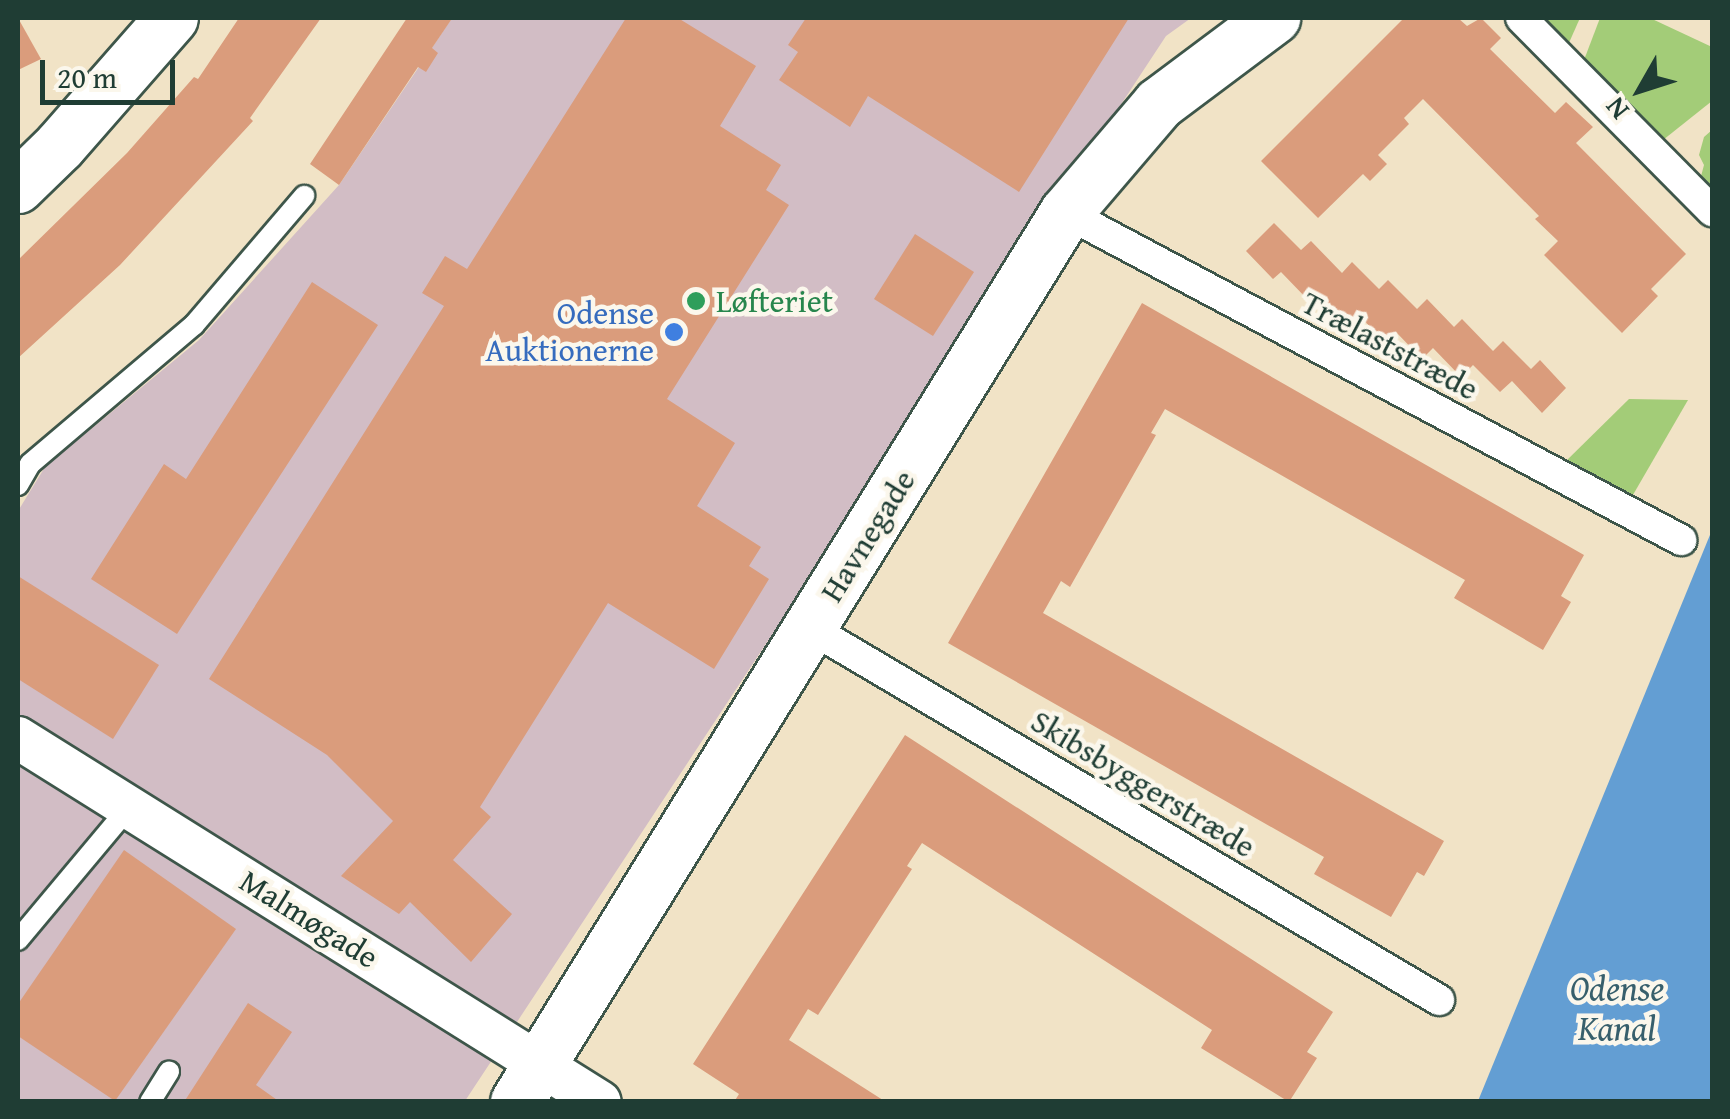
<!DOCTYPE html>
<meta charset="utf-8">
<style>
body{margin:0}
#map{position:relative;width:1730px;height:1119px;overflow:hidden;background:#f1e3c6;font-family:"Gentium Book Plus",serif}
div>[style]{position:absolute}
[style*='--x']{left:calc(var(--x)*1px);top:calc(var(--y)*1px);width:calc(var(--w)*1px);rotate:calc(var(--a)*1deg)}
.industrial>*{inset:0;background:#d2bdc5}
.green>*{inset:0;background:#a3cc78}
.water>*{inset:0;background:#639ed3}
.building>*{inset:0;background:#da9c7c}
.roads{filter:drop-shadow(2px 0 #3e564a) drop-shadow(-2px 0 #3e564a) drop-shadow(0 2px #3e564a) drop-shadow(0 -2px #3e564a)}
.service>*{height:20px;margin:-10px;padding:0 10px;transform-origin:10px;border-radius:10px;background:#fff}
.pedestrian>*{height:30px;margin:-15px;padding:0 15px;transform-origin:15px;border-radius:15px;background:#fff}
.minor>*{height:42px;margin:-21px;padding:0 21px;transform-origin:21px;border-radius:21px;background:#fff}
.tertiary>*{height:52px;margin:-26px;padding:0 26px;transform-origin:26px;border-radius:26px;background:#fff}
.dots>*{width:28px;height:28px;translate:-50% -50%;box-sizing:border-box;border:5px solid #fbf7ec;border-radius:50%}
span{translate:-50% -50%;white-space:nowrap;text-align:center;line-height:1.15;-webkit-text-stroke:9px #fbf7ec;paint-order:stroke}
.leisure-label{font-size:32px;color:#27864d}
.left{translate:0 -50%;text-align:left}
.shop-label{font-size:32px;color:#366cbe}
.right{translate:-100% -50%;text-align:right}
.street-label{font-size:32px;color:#1f3d34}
.water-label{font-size:35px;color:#375f6c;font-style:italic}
.frame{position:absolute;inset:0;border:20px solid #1f3d34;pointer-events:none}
.north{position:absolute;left:1590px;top:40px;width:100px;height:100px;-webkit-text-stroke:8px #fbf7ec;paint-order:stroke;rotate:231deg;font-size:28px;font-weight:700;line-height:40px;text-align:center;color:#1f3d34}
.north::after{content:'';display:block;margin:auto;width:35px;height:45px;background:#1f3d34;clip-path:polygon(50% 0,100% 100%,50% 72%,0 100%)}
.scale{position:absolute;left:40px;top:60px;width:135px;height:45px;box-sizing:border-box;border:5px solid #1f3d34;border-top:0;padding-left:12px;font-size:30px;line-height:35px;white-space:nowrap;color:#1f3d34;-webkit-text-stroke:8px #fbf7ec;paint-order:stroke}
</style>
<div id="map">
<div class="industrial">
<div style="clip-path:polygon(452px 18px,1191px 18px,1166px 36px,465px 1101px,18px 1101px,18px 511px,45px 467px,199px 340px,339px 185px)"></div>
</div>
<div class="green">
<div style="clip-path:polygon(1541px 18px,1580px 18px,1568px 45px)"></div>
<div style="clip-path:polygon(1600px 18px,1650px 18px,1712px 47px,1712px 101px,1663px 140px,1584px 60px)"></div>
<div style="clip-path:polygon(1712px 130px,1712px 192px,1700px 180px,1704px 165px,1699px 155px,1704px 137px)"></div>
<div style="clip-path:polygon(1629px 399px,1688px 400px,1630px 500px,1563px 464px)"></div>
</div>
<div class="water">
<div style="clip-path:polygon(1712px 530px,1712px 1101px,1478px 1101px)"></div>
</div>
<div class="building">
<div style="clip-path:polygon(18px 18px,41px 59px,18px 70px)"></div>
<div style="clip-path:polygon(239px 18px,321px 18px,250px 118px,253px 121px,120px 265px,18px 358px,18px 260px,127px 153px,194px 77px,198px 79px)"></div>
<div style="clip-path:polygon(407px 18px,451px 20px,432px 48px,438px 53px,426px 72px,418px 67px,339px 185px,310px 164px)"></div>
<div style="clip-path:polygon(626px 18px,678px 18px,756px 66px,720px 126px,781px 165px,766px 190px,789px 205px,667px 399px,735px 443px,697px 506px,761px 547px,749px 566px,769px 579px,714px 669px,608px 603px,480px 807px,491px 817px,453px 860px,512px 914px,471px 962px,410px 902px,399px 914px,341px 876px,393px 821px,327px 755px,209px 679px,444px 306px,422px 293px,445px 256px,467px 269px)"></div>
<div style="clip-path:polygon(806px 18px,1129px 18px,1019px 192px,868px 96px,850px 127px,779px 80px,798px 52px,788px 45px)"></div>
<div style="clip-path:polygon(1404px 18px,1458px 18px,1467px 26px,1481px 18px,1501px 38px,1490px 49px,1555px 113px,1566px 102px,1593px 127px,1576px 143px,1686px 254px,1651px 289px,1658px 296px,1622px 333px,1544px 255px,1558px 241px,1535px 219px,1539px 216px,1423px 99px,1404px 118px,1409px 124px,1378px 155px,1387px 164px,1370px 181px,1363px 174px,1318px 218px,1261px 161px)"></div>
<div style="clip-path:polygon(1274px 223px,1301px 250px,1311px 241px,1342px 273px,1352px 262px,1379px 289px,1388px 280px,1417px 309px,1427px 299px,1454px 327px,1462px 319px,1493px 351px,1503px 341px,1531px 369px,1540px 360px,1566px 388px,1542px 413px,1512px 381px,1500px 392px,1473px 365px,1461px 377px,1433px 348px,1422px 359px,1396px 332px,1386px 342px,1358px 315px,1348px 325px,1317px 292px,1309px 301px,1281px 272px,1273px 279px,1246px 251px)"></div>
<div style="clip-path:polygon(915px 234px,974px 272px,933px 336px,874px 299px)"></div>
<div style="clip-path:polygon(312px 282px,378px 325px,177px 634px,91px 579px,164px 464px,186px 479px)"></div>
<div style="clip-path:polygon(1142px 303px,1584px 555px,1561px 596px,1571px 602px,1543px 650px,1454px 598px,1465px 580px,1165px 409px,1151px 433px,1156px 435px,1070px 587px,1061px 581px,1043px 613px,1444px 841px,1424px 876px,1417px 872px,1391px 917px,1314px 874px,1324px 857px,948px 643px)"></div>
<div style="clip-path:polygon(18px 576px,159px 665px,113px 739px,18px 679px)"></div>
<div style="clip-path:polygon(905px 735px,1333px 1012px,1307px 1052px,1317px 1058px,1289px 1102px,1201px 1048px,1212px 1030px,922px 843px,907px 866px,912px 869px,818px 1015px,808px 1009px,789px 1040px,886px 1102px,734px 1102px,739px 1094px,693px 1064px)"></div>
<div style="clip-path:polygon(124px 850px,236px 929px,115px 1101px,18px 1036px,18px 1004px)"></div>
<div style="clip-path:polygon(248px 1003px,292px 1032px,256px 1085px,280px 1102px,184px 1102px)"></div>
</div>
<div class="roads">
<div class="service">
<div style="--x:18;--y:485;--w:24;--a:-60"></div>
<div style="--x:30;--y:464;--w:215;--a:-40.3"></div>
<div style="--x:194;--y:325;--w:170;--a:-49.5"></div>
<div style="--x:18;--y:940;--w:175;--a:-50.1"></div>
<div style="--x:150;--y:1102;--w:36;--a:-58"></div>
</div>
<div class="pedestrian">
<div style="--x:1521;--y:18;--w:272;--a:45.3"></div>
<div style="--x:1066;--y:213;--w:697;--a:28"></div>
<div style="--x:810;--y:628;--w:731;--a:30.6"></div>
</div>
<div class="minor">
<div style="--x:18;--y:738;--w:686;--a:32.02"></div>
</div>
<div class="tertiary">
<div style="--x:18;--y:187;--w:59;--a:-44.3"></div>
<div style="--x:60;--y:146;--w:170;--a:-48.8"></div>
<div style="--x:517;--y:1102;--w:1045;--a:-58.3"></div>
<div style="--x:1066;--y:213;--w:143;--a:-49.5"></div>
<div style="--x:1159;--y:104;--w:144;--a:-36.8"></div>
</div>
</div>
<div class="dots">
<div style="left:696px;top:301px;background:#2e9e5b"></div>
<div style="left:674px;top:332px;background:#3f7fe0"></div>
</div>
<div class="leisure-label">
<span class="left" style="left:716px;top:301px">Løfteriet</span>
</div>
<div class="shop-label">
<span class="right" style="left:654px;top:332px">Odense<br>Auktionerne</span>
</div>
<div class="street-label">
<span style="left:1390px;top:346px;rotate:28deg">Trælaststræde</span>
<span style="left:868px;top:536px;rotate:-58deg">Havnegade</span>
<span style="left:1143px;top:784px;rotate:31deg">Skibsbyggerstræde</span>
<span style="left:309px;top:919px;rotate:32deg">Malmøgade</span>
</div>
<div class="water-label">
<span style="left:1617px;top:1008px">Odense<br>Kanal</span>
</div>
<div class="frame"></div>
<div class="north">N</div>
<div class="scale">20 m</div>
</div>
